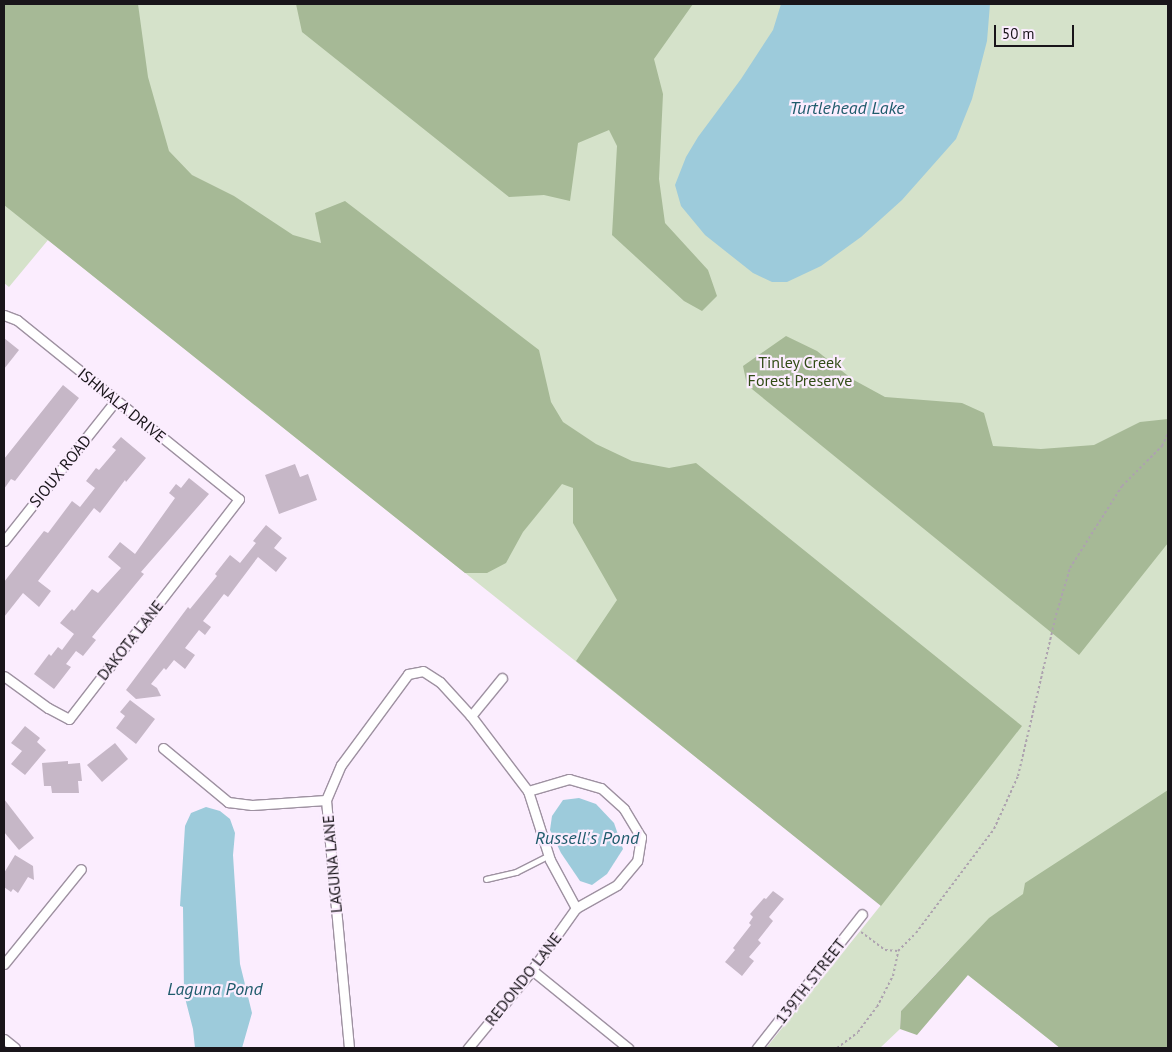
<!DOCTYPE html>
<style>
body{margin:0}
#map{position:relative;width:1172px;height:1052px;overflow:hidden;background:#fbedfe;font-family:"PT Sans",sans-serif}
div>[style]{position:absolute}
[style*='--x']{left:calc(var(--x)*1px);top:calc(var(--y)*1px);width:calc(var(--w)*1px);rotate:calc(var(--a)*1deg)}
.green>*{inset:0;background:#d5e2ca}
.forest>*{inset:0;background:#a6b996}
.water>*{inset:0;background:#9dcbdb}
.building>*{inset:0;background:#c6b7c7}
.path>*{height:2px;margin-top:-1px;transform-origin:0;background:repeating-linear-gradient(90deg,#ada2af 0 2.5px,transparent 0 5px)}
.roads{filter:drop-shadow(1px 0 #9e91a1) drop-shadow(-1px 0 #9e91a1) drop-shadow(0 1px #9e91a1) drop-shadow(0 -1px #9e91a1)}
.lane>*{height:4.5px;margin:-2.25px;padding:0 2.25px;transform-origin:2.25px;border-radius:2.25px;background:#fff}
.street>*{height:9px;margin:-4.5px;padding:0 4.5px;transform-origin:4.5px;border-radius:4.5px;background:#fff}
span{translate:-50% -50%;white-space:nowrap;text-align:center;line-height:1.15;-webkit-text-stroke:4.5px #fbedfe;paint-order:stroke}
.park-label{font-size:16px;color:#324c17}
.street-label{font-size:16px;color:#19151a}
.water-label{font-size:18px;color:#1f5b6c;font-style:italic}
.frame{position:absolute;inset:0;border:5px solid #19151a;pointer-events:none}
.scale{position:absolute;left:994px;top:25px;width:80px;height:22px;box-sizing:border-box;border:2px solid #19151a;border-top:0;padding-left:6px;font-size:15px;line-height:18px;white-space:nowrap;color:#19151a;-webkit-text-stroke:4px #fbedfe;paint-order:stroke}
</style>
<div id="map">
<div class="green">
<div style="clip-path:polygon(4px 4px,1168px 4px,1168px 1048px,1060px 1048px,949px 960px,901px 1011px,900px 1029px,880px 1048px,766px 1048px,881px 905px,48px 240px,9px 287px,4px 283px)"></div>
</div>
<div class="forest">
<div style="clip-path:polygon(4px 4px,138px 4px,148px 77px,169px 151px,192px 175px,234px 196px,293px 235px,321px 243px,315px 213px,345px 201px,539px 350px,551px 402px,563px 422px,596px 444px,632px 461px,669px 468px,696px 463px,1022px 726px,881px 906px,576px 661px,617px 600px,573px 523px,573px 488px,562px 484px,523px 532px,506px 563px,487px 573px,465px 573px,4px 205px)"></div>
<div style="clip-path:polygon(296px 4px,693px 4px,654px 59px,663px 94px,659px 179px,665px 223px,708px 270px,717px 296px,702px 311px,684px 301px,612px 235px,617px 146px,609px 130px,578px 143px,570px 201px,544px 195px,509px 197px,302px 32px)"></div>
<div style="clip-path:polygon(786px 336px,817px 351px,852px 379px,885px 397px,962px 403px,984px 413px,993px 446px,1041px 449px,1094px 445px,1140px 422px,1168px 419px,1168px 543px,1079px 655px,747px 385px,743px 366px)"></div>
<div style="clip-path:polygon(1168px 790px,1168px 1048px,1060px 1048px,968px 975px,917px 1035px,900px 1029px,901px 1011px,989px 918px,1023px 894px,1025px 883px)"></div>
</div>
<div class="water">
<div style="clip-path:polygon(781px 4px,990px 4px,987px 41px,972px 99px,956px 139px,902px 200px,861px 237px,821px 266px,787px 282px,772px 282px,753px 273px,705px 235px,681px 206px,675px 185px,686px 157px,698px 137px,741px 79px,773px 30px)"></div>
<div style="clip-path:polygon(579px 798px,596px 804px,614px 823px,623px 849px,607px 874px,592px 885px,580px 881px,561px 853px,550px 830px,552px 816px,563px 800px)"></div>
<div style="clip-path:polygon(206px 807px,220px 811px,230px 819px,235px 833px,233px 855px,240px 964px,252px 1013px,242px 1048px,195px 1048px,193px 1029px,184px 994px,183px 907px,180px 906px,185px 826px,191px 813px)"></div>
</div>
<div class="building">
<div style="clip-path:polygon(4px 338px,19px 350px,4px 369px)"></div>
<div style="clip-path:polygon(63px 385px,79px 398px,15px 481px,11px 479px,4px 489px,4px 459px)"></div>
<div style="clip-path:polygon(121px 437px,146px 458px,126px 482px,125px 480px,100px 513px,94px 508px,38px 581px,51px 591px,39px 607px,23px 593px,4px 617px,4px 582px,44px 531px,48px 533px,72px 501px,80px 507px,95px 488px,86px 481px,96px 468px,99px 470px,116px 450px,112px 447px)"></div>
<div style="clip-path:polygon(295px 464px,300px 477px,308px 474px,317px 500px,279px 514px,265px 475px)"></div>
<div style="clip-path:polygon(189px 478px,209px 494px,141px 572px,144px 574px,92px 637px,96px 640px,83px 656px,76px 651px,66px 664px,71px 667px,54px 689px,34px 674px,49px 654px,51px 656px,58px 647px,62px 650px,74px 634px,60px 623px,72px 609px,74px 611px,92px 589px,98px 593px,121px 568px,108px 557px,120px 542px,135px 554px,175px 498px,169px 493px,176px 484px,181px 488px)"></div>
<div style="clip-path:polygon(266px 525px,282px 538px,274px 548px,287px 558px,276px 572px,258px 557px,228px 597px,224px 594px,203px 621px,211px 627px,205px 635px,199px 630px,185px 648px,195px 655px,185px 669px,174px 660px,166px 670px,164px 668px,151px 684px,157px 688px,161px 696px,136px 699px,126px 690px,188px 607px,190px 609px,217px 576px,215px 574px,230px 555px,240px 563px,256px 543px,253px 541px)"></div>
<div style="clip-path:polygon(130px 700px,155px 719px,136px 744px,116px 728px,125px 716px,120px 712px)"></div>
<div style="clip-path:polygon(25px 726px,40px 738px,37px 742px,46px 750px,25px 775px,11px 764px,22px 751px,11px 743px)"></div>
<div style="clip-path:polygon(115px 743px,128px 759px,102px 782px,87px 765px)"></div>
<div style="clip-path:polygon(68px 761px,68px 764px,80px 763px,82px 781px,78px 781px,79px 793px,52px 793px,51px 786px,44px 786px,42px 763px)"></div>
<div style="clip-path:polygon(4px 799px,34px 838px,19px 850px,4px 832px)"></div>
<div style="clip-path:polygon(15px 855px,33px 866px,34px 880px,28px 877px,18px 893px,13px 889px,11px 892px,4px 887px,4px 873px)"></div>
<div style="clip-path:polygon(773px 891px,784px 899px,769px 917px,773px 921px,758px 940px,761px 943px,749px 957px,754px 961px,742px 976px,725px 962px,735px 950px,733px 948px,751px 925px,749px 923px,753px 917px,750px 914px,764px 898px,766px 899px)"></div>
</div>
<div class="path">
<div style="--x:861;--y:932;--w:30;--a:37"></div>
<div style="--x:885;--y:950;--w:13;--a:4"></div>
<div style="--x:898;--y:951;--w:25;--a:-45"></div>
<div style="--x:916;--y:933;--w:130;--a:-53.1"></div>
<div style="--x:994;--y:829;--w:58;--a:-65.6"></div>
<div style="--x:1018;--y:776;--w:165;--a:-76.7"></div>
<div style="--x:1056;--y:615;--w:49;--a:-73.4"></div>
<div style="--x:1070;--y:568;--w:97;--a:-57.6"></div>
<div style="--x:1122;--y:486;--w:57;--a:-45"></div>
<div style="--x:1162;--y:446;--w:14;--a:-65"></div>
<div style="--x:837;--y:1048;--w:26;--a:-37"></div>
<div style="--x:858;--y:1032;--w:31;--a:-53"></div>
<div style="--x:877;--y:1007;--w:35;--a:-63"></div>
<div style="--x:893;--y:976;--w:25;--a:-78"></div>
</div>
<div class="roads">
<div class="lane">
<div style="--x:486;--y:879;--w:31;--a:-13"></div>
<div style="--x:516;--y:872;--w:36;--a:-27"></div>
</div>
<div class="street">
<div style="--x:4;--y:315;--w:14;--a:21"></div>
<div style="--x:17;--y:320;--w:285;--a:38.9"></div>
<div style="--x:239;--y:499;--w:278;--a:127.7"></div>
<div style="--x:69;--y:719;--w:24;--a:-152"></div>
<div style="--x:48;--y:708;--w:54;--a:-144"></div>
<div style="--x:4;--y:541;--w:180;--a:-51.5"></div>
<div style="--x:471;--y:716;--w:49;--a:-50.8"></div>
<div style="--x:163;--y:748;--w:85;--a:39.7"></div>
<div style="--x:228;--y:802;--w:24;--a:7"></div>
<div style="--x:252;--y:805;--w:74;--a:-3.9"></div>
<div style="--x:528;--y:791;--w:72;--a:72.3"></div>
<div style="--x:550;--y:860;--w:55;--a:61.6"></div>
<div style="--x:4;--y:964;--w:122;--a:-51"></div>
<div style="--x:532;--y:970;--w:124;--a:39.1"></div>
<div style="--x:4;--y:1039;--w:14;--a:39"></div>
<div style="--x:349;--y:1048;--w:249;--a:-95.3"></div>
<div style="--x:326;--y:800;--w:38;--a:-67"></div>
<div style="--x:341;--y:765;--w:113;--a:-53.6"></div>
<div style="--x:408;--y:674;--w:15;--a:-11"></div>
<div style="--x:423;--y:671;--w:20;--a:33"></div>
<div style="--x:440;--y:682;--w:46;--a:47.6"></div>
<div style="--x:471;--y:716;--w:94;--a:52.8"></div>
<div style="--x:528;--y:791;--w:43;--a:-16.3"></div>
<div style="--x:569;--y:779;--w:33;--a:16"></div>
<div style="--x:601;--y:788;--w:31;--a:42"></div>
<div style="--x:624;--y:809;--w:33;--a:59"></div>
<div style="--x:641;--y:837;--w:24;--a:99"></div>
<div style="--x:637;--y:861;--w:31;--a:130"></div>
<div style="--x:617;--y:885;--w:47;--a:150.7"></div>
<div style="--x:576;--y:908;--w:76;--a:125.4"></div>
<div style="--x:532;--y:970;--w:101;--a:129.4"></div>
<div style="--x:757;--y:1048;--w:170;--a:-51.9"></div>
</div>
</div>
<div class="park-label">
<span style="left:800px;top:371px">Tinley Creek<br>Forest Preserve</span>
</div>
<div class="street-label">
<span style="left:122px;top:405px;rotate:39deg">ISHNALA DRIVE</span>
<span style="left:60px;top:471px;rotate:-51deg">SIOUX ROAD</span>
<span style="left:130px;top:640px;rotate:-52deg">DAKOTA LANE</span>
<span style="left:332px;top:864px;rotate:-95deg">LAGUNA LANE</span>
<span style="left:523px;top:979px;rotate:-52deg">REDONDO LANE</span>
<span style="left:810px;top:981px;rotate:-52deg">139TH STREET</span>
</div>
<div class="water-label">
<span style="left:847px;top:108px">Turtlehead Lake</span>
<span style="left:587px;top:838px">Russell's Pond</span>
<span style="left:215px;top:989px">Laguna Pond</span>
</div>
<div class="frame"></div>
<div class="scale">50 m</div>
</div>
